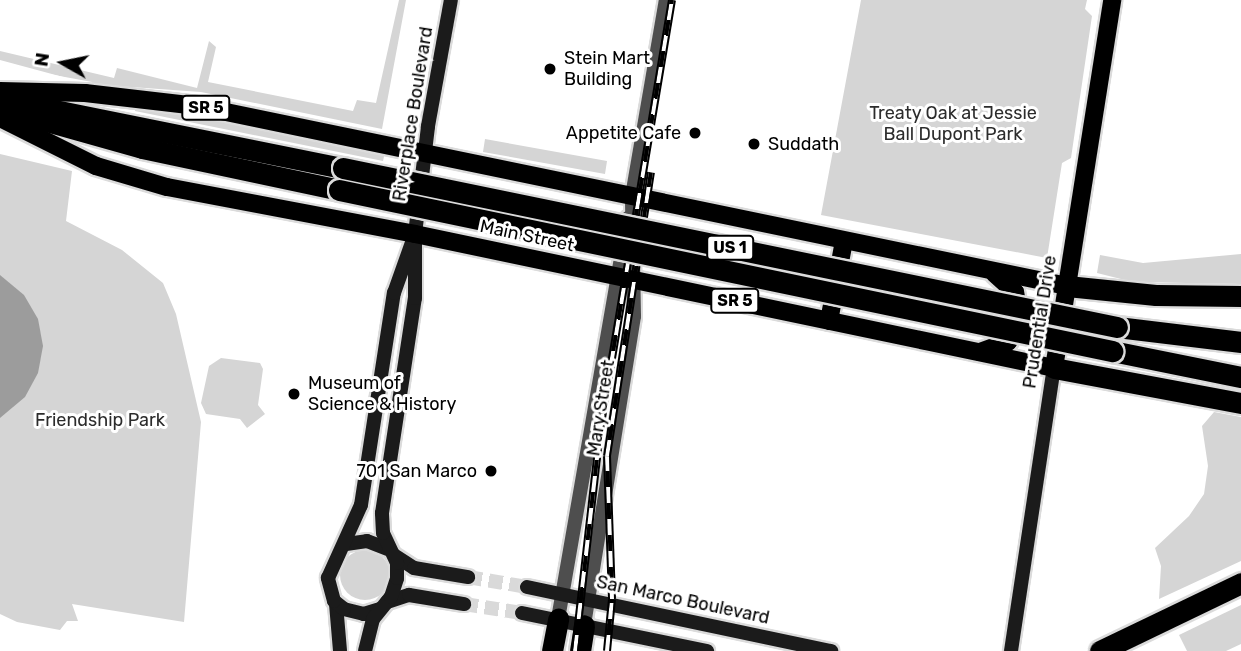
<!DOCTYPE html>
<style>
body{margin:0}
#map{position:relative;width:1241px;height:651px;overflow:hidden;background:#fff;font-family:Rubik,sans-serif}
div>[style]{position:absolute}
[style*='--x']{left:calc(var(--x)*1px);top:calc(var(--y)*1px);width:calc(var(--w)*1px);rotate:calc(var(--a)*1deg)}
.green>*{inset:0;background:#d5d5d5}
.round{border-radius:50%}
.water>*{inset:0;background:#9c9c9c}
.pier>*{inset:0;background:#fff}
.secondary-tunnel>*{height:14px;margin-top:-7px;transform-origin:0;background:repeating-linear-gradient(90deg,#d9d9d9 0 14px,transparent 0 21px)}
.roads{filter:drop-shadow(2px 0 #dbdbdb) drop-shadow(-2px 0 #dbdbdb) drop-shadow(0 2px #dbdbdb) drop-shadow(0 -2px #dbdbdb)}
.minor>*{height:14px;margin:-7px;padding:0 7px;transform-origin:7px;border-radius:7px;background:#4e4e4e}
.tertiary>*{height:14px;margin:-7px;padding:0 7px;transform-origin:7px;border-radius:7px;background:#4e4e4e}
.secondary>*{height:14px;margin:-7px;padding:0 7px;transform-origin:7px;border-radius:7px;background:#1b1b1b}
.primary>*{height:18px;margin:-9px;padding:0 9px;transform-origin:9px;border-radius:9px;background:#000}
.motorway>*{height:21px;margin:-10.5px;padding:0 10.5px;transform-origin:10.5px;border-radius:10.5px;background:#000}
.rail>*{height:8px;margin-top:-4px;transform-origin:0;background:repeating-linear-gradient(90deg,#fff 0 16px,#000 0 32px);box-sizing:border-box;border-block:2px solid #000}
.bridges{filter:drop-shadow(2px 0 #dbdbdb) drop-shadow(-2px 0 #dbdbdb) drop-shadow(0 2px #dbdbdb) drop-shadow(0 -2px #dbdbdb)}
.motorway-bridge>*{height:21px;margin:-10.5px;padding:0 10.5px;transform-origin:10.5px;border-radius:10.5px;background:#000}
.dots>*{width:19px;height:19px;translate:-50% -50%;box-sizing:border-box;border:4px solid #fff;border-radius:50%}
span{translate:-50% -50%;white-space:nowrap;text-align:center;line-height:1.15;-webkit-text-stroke:6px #fff;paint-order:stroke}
.shield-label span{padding:2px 5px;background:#fff;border:2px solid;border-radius:5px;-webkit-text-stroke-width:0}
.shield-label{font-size:16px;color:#000;font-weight:700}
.poi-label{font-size:18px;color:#000}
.left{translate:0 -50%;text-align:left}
.right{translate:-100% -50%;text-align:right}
.street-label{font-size:18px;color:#000}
.park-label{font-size:18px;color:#2c2c2c}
.north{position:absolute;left:28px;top:28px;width:70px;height:70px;-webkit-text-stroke:5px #fff;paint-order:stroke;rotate:279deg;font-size:19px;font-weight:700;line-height:28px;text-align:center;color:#000}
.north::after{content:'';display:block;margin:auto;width:24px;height:32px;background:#000;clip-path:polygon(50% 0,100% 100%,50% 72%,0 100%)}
</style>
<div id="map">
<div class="green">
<div style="clip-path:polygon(399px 0,406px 0,382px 129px,201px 92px,89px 84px,0 60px,0 51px,114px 78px,117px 68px,197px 88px,209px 41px,216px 47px,208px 82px,353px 111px,357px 100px,376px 103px)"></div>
<div style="clip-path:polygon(861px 0,1087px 0,1085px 9px,1092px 16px,1071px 158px,1062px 163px,1047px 258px,821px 215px)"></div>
<div style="clip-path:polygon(136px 104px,170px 108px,385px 152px,383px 161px,135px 111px)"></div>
<div style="clip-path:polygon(485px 139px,607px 161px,605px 174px,483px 152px)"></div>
<div style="clip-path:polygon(0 154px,72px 171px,66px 221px,122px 250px,163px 283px,176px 314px,201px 422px,184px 622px,72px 604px,78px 621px,67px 621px,60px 630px,17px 622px,0 614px)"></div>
<div style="clip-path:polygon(1241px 254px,1241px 284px,1133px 282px,1097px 273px,1100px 255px,1143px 263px)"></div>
<div style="clip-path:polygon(221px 358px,260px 363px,263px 369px,258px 405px,265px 414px,247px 428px,240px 419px,206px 414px,201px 403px,209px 366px)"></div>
<div style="clip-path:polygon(1214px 412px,1241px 417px,1241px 561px,1159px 599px,1161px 566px,1155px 548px,1189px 516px,1204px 494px,1208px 466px,1202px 426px)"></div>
<div class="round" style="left:340px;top:550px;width:50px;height:50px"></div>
<div style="clip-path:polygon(1241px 605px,1241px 644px,1226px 651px,1187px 651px,1179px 635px)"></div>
</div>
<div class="water">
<div style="clip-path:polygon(0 275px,24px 295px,38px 319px,43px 346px,38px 373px,25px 397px,0 418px)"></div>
</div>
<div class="pier">
<div style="clip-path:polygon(0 65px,92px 82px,76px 171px,0 133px)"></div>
</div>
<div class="secondary-tunnel">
<div style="--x:468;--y:577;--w:60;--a:9.6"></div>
<div style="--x:464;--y:604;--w:59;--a:8.8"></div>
</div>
<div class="roads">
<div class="minor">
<div style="--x:632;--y:196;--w:199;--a:-80.2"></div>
</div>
<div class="tertiary">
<div style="--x:558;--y:619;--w:407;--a:-80.1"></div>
<div style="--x:584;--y:625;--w:313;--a:-80.8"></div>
<div style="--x:634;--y:316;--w:120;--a:-91"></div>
</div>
<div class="secondary">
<div style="--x:346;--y:544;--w:21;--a:-8"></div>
<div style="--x:367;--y:541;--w:22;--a:21"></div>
<div style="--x:394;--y:555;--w:24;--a:33"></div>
<div style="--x:414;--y:568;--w:55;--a:9.5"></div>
<div style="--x:527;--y:587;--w:311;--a:11.9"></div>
<div style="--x:387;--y:602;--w:23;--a:-18"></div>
<div style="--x:409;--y:595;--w:56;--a:9.3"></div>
<div style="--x:336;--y:604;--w:47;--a:85.1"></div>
<div style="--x:380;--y:609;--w:17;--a:163"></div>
<div style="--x:364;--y:614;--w:21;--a:-166"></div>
<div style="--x:344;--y:609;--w:13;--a:-141"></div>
<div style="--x:334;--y:601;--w:24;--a:-105"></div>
<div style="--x:328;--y:578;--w:80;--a:-65.7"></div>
<div style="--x:361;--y:505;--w:215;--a:-81.2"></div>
<div style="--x:394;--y:293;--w:63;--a:-70.4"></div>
<div style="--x:522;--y:613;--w:189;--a:11.6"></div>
<div style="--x:365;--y:651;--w:33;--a:-76"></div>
<div style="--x:373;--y:619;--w:28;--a:-51"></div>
<div style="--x:391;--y:597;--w:20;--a:-72"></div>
<div style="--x:397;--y:578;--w:15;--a:-90"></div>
<div style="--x:397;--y:563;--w:33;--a:-115"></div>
<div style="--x:383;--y:533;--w:20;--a:-93"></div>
<div style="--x:382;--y:513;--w:218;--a:-81.3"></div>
<div style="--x:415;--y:298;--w:64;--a:-90"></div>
<div style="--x:415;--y:234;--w:109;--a:-83.1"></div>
<div style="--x:428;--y:126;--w:128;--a:-79.7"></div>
<div style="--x:1011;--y:651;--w:286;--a:-81.4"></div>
</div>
<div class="primary">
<div style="--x:0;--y:91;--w:85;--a:1.3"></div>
<div style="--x:85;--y:93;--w:113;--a:6.6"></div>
<div style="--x:197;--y:106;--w:888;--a:11.69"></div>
<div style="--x:0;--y:118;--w:107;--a:26.6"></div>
<div style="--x:96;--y:166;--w:74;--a:16.5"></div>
<div style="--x:167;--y:187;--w:252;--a:10.7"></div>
<div style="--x:415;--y:234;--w:653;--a:11.84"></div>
<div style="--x:1054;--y:368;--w:373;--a:-81"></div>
<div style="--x:829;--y:321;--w:81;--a:-79.4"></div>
<div style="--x:980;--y:352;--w:30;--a:-20"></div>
<div style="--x:1008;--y:342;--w:25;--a:-61"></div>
<div style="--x:1020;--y:320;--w:28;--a:-100"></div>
<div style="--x:1015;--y:292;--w:28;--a:-138"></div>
</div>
<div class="motorway">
<div style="--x:0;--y:99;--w:350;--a:11.4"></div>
<div style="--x:14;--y:112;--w:133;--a:15.7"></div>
<div style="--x:142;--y:148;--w:201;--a:12"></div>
<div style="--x:1067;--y:286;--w:89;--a:5.8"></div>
<div style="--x:1156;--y:295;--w:85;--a:0.7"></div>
<div style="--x:1117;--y:327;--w:125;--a:6.9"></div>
<div style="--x:1112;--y:351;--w:132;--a:11.4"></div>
<div style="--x:1054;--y:368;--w:190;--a:10.6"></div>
<div style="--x:552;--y:651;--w:33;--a:-79"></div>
<div style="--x:580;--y:651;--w:26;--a:-81"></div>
<div style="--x:1100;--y:651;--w:157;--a:-25.7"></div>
</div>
</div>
<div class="rail">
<div style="--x:575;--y:651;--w:222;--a:-83.5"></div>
<div style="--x:600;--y:430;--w:436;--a:-80.5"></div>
<div style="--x:607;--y:651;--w:52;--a:-84.5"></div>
<div style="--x:612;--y:599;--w:143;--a:-92"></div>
<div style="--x:607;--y:456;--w:287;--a:-81.2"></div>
</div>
<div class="bridges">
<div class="motorway-bridge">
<div style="--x:343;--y:168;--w:790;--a:11.61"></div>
<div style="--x:339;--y:190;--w:790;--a:11.77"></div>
</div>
</div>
<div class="dots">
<div style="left:550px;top:69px;background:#000"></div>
<div style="left:695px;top:133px;background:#000"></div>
<div style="left:754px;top:144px;background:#000"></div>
<div style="left:294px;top:394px;background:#000"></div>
<div style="left:491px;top:471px;background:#000"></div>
</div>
<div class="shield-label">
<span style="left:206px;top:108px">SR 5</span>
<span style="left:730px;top:248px">US 1</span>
<span style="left:735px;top:301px">SR 5</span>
</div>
<div class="poi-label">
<span class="left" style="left:564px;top:69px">Stein Mart<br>Building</span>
<span class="right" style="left:681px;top:133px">Appetite Cafe</span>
<span class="left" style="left:768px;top:144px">Suddath</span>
<span class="left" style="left:308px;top:394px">Museum of<br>Science &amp; History</span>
<span class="right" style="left:477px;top:471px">701 San Marco</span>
</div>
<div class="street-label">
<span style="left:413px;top:114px;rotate:-81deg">Riverplace Boulevard</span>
<span style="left:527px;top:236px;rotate:12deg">Main Street</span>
<span style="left:1040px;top:322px;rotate:-81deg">Prudential Drive</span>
<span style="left:601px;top:408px;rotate:-81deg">Mary Street</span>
<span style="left:683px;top:600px;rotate:12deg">San Marco Boulevard</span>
</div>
<div class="park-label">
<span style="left:953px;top:124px">Treaty Oak at Jessie<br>Ball Dupont Park</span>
<span style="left:100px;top:420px">Friendship Park</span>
</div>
<div class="north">N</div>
</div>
